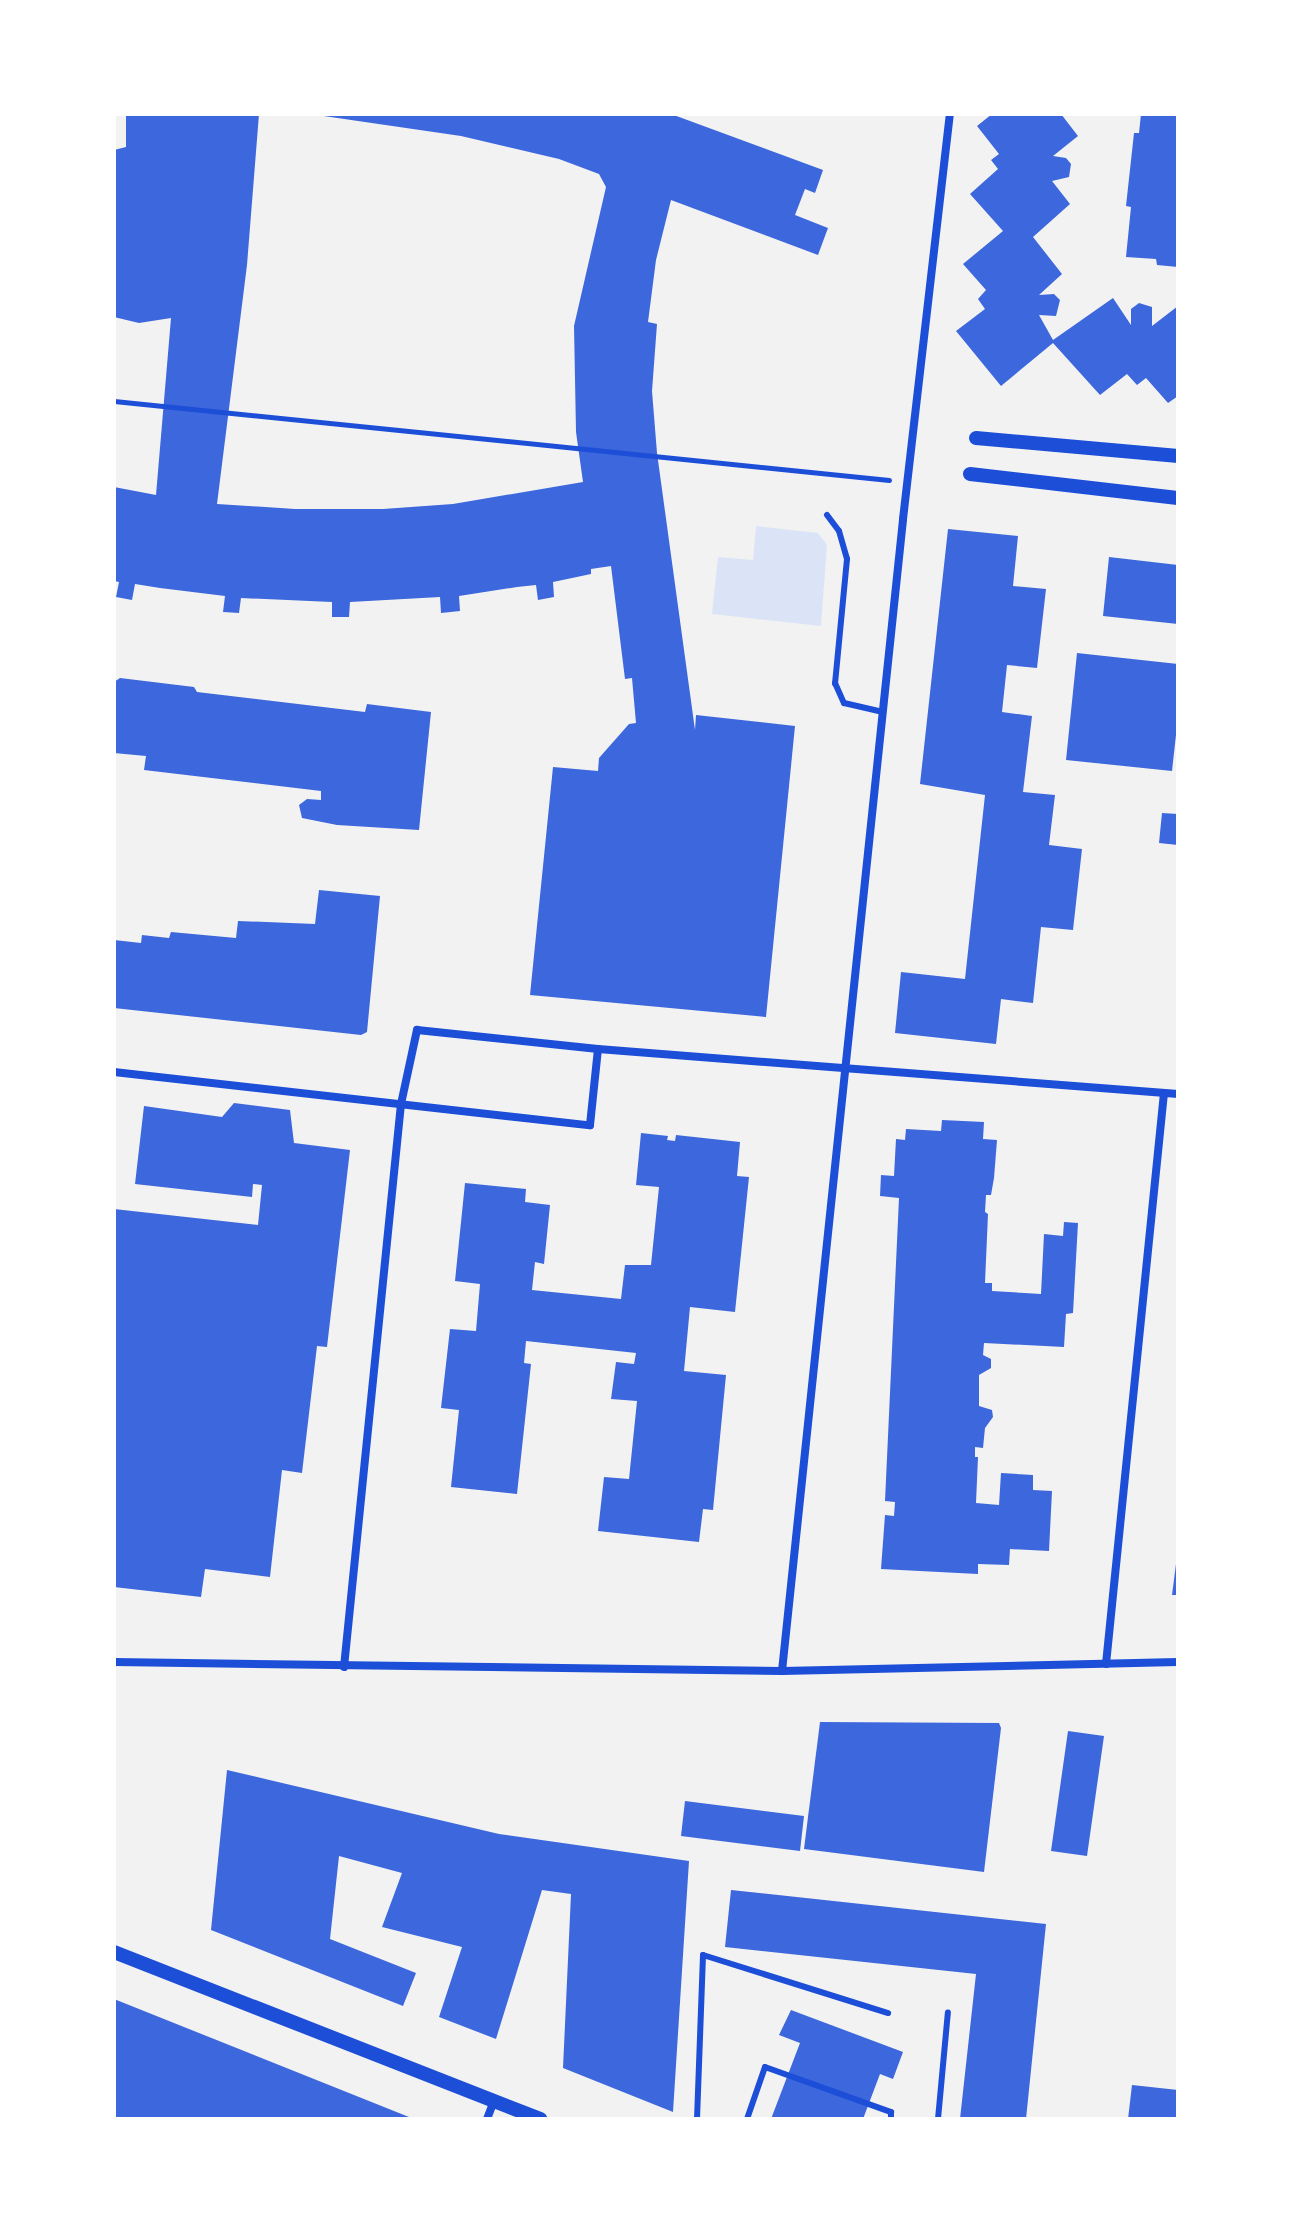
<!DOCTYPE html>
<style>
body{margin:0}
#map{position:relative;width:1292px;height:2233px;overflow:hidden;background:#f2f2f2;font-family:"Source Sans 3",sans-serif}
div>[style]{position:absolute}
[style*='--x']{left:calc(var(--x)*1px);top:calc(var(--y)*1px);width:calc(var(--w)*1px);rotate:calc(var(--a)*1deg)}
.green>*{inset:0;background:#dbe4f7}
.building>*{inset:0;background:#3d67dc}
.path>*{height:5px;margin:-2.5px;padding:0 2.5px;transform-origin:2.5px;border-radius:2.5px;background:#1d4ed8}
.service>*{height:6px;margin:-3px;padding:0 3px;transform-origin:3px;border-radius:3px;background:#1d4ed8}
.minor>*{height:8px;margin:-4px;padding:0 4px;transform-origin:4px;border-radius:4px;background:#1d4ed8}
.tertiary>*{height:14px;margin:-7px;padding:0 7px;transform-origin:7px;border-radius:7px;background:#1d4ed8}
span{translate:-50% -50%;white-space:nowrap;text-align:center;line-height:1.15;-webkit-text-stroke:8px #fff;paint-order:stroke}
.frame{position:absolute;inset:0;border:116px solid #fff;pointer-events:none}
</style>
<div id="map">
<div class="green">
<div style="clip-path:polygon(756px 526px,818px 533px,827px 545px,821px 626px,712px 614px,718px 557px,753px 560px)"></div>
</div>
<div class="building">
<div style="clip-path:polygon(126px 114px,259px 114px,247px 265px,217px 504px,295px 509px,383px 509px,453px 504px,583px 482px,576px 432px,574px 326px,606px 187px,599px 174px,559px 159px,461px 136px,310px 114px,671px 114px,823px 170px,815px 193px,805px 189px,795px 215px,828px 228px,818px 255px,671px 200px,656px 260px,648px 322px,657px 324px,652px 391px,657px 453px,695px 730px,696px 715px,795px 726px,766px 1017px,530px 995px,553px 767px,598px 771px,599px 758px,629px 724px,636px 723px,632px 678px,625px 679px,611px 566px,591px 569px,591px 574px,553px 582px,554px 597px,538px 600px,536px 585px,517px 587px,459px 596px,460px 611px,441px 613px,440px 597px,350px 602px,349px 617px,332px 617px,332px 602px,241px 598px,239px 613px,223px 612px,225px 596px,160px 588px,135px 584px,132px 600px,116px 597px,119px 582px,114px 581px,114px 487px,156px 495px,171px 318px,139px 323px,114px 317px,114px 150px,126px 147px)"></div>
<div style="clip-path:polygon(992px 114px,1061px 114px,1078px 136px,1053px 156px,1066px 158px,1071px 164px,1069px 177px,1052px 181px,1070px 204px,1033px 237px,1062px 274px,1039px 295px,1054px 294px,1060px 300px,1056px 316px,1039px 315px,1053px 340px,1113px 298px,1131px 325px,1131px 309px,1139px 303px,1152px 307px,1152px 326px,1178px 306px,1178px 396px,1168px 403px,1146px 378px,1137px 385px,1127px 374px,1100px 395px,1053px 343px,1001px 386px,956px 331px,985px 309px,978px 299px,986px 290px,963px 264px,1003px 231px,970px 194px,998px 169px,991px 160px,999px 154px,977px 126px)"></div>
<div style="clip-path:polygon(1141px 114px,1178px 114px,1178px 267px,1157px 265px,1156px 259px,1126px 257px,1131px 207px,1126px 206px,1134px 133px,1139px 133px)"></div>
<div style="clip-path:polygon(948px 529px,1018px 536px,1013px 586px,1046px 589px,1037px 668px,1007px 665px,1002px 712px,1032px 716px,1023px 792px,1055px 795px,1049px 845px,1082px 849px,1073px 930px,1041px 927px,1033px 1003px,1001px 999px,996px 1044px,895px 1033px,901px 972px,965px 979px,985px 795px,920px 784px)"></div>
<div style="clip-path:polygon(1109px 557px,1178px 565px,1178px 624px,1103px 616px)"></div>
<div style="clip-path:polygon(1077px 653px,1178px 664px,1178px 717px,1172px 771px,1066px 760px)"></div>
<div style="clip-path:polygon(120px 678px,194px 687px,197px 692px,365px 712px,367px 704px,431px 712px,419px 830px,337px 825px,302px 818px,299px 805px,307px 799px,321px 800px,321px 791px,144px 770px,146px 756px,114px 753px,114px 682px)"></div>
<div style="clip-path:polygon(1162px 813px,1178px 814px,1178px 845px,1159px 843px)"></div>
<div style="clip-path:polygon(319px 890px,380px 896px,367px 1032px,361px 1035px,114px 1008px,114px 940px,141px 943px,142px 935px,169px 938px,171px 932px,236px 938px,238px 921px,315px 924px)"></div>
<div style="clip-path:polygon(234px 1103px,290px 1110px,294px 1143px,350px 1150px,327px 1347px,317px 1346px,302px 1473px,282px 1470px,270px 1577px,205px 1569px,201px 1597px,114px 1587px,114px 1209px,258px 1225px,262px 1185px,253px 1184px,252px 1197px,135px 1184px,144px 1106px,222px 1117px)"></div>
<div style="clip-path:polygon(942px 1120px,984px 1122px,983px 1139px,997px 1140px,994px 1178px,991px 1195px,986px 1195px,985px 1212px,988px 1214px,985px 1283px,992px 1283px,992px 1291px,1041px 1294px,1044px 1234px,1063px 1236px,1064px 1222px,1078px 1223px,1073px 1313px,1066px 1314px,1064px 1347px,984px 1343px,983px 1355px,991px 1359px,991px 1368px,979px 1375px,979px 1406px,992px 1410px,993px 1417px,985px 1428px,983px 1448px,975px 1447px,975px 1457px,978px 1457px,976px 1503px,999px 1505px,1001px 1473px,1033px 1475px,1033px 1490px,1052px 1491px,1049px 1551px,1010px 1549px,1009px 1565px,978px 1564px,978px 1574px,881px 1569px,885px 1515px,894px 1516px,895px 1502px,885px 1501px,899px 1198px,880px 1196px,881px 1175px,894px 1176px,896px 1139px,905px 1140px,906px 1129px,941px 1131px)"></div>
<div style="clip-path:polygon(641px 1133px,668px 1136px,667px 1140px,675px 1141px,676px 1135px,740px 1142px,737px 1176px,749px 1177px,735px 1312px,690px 1307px,684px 1371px,726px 1375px,713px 1510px,703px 1509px,699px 1542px,598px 1531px,604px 1477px,629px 1479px,637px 1401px,611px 1399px,616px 1362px,634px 1364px,636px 1353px,526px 1341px,524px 1363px,531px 1364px,517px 1494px,451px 1487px,459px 1410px,441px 1408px,450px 1329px,476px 1331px,480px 1284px,455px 1281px,465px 1183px,526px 1189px,525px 1202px,550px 1205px,544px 1264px,535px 1262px,532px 1290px,621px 1299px,625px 1265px,651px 1265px,659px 1187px,636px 1185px)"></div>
<div style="clip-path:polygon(1176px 1564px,1178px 1595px,1172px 1595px)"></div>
<div style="clip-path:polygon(820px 1722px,999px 1723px,1001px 1728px,984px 1872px,804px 1849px)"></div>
<div style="clip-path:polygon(1068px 1731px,1104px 1736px,1087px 1856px,1051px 1851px)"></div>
<div style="clip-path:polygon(227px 1770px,499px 1834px,689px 1861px,673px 2112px,563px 2068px,571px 1894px,542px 1890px,496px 2039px,439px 2017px,462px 1947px,382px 1927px,402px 1873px,339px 1856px,330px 1939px,416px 1973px,403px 2006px,211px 1930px)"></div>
<div style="clip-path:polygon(685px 1801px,804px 1816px,800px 1851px,681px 1836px)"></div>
<div style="clip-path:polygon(731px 1890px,1046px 1924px,1026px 2119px,960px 2119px,976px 1974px,725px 1947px)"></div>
<div style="clip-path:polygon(114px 1999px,414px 2119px,114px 2119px)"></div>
<div style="clip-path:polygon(791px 2010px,903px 2052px,893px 2079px,880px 2074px,863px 2119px,771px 2119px,800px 2043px,779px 2035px)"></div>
<div style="clip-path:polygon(1132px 2085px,1178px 2090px,1178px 2119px,1128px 2119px)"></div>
</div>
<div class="path">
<div style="--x:114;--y:401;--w:779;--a:5.82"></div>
</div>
<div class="service">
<div style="--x:827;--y:515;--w:20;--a:53"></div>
<div style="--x:839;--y:531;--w:29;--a:74"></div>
<div style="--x:847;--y:559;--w:125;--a:95.5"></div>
<div style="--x:835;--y:683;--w:22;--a:66"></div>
<div style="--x:844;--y:703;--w:40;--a:13"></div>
<div style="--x:697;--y:2119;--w:164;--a:-87.9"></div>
<div style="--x:703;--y:1955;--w:194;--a:17.4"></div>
<div style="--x:747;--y:2119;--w:55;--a:-70.9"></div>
<div style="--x:765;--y:2067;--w:134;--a:19.7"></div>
<div style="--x:891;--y:2112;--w:7;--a:90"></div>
<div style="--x:938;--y:2119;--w:107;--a:-84.7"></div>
</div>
<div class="minor">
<div style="--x:114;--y:1072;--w:479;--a:6.4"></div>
<div style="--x:590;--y:1125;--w:76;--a:-84"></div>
<div style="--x:598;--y:1049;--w:582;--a:4.44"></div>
<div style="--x:114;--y:1662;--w:668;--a:0.77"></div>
<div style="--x:782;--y:1671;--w:396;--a:-1.3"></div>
<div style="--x:1106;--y:1664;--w:574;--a:-84.2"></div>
<div style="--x:344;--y:1667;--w:566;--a:-84.22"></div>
<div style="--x:401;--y:1104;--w:76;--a:-77.8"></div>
<div style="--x:417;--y:1030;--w:182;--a:6"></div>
<div style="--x:782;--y:1671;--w:1158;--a:-84"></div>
<div style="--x:903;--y:519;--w:408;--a:-83.4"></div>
<div style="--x:487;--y:2119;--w:19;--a:-69"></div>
</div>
<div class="tertiary">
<div style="--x:976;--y:438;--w:203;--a:5.1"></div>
<div style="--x:970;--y:474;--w:209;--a:6.6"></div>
<div style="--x:114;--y:1952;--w:458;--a:21.4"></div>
</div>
<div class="frame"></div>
</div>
